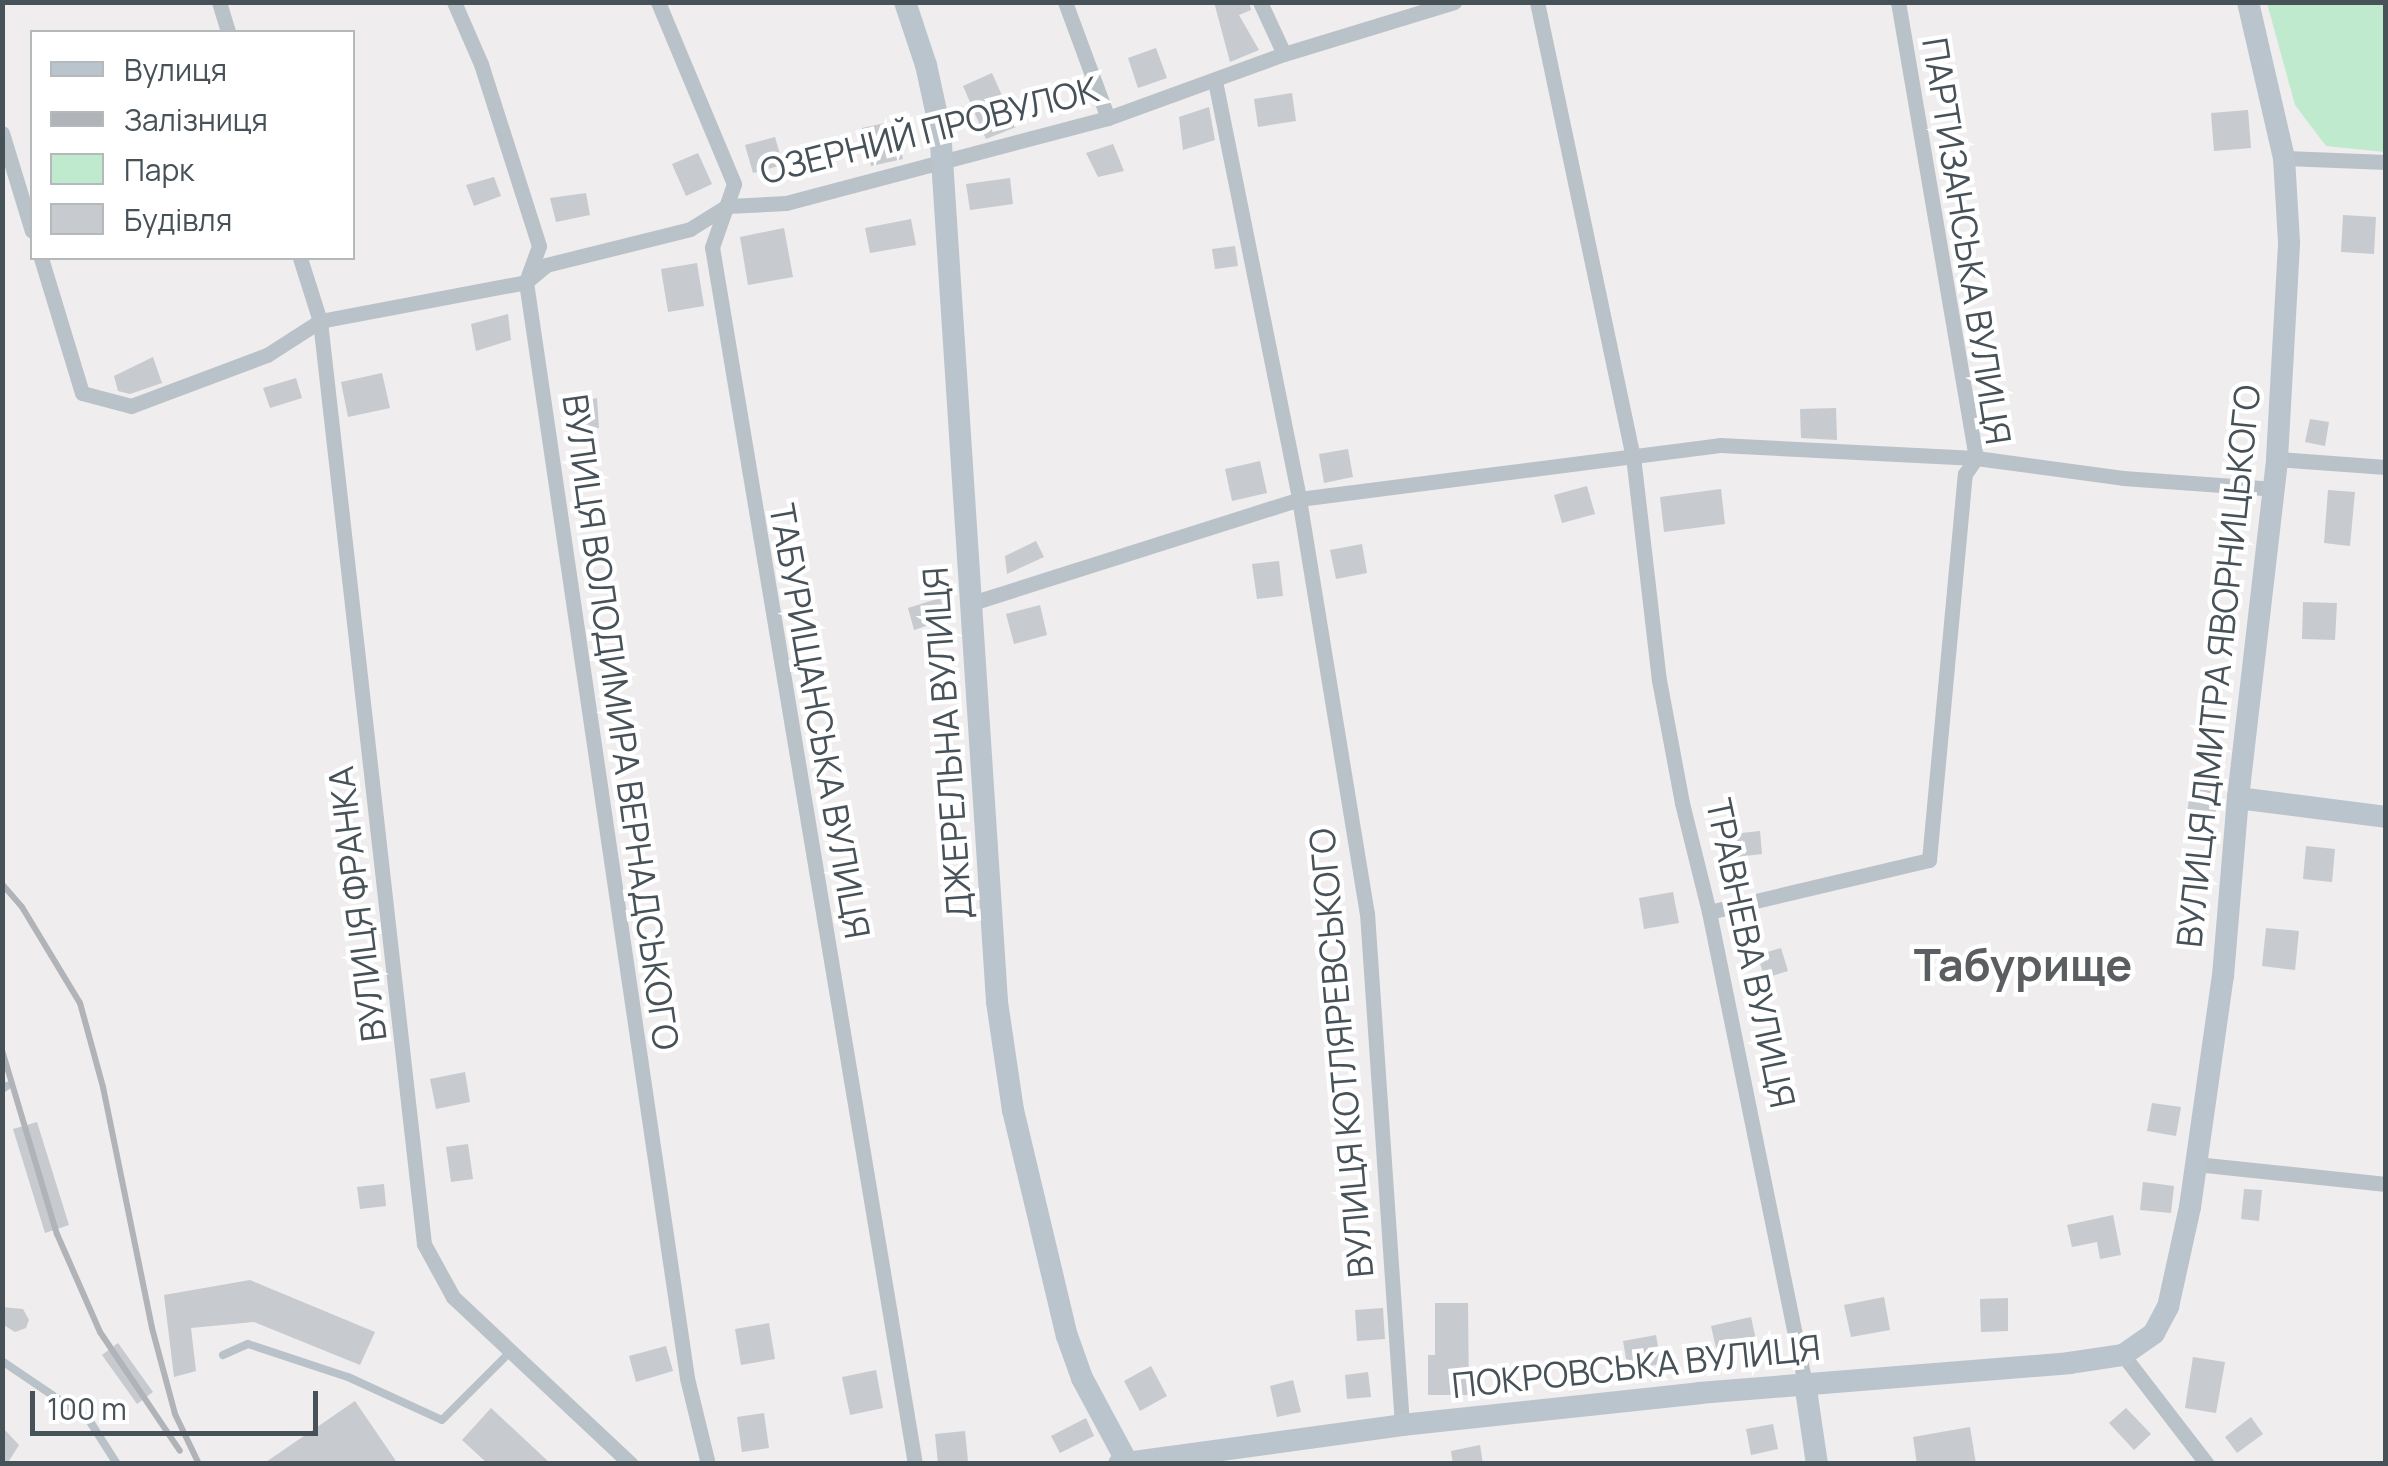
<!DOCTYPE html>
<meta charset="utf-8">
<style>
body{margin:0}
#map{position:relative;width:2388px;height:1466px;overflow:hidden;background:#efeded;font-family:Manrope,sans-serif}
div>[style]{position:absolute}
[style*='--x']{left:calc(var(--x)*1px);top:calc(var(--y)*1px);width:calc(var(--w)*1px);rotate:calc(var(--a)*1deg)}
.green>*{inset:0;background:#bfeace}
.building>*{inset:0;background:#c7cacf}
.lane>*{height:8px;margin:-4px;padding:0 4px;transform-origin:4px;border-radius:4px;background:#b9c2c8}
.street>*{height:15px;margin:-7.5px;padding:0 7.5px;transform-origin:7.5px;border-radius:7.5px;background:#b9c2c8}
.secondary>*{height:22px;margin:-11px;padding:0 11px;transform-origin:11px;border-radius:11px;background:#bac4cd}
.rail>*{height:6px;margin:-3px;padding:0 3px;transform-origin:3px;border-radius:3px;background:#b0b3b7}
span{translate:-50% -50%;white-space:nowrap;text-align:center;line-height:1.15;-webkit-text-stroke:9px #fff;paint-order:stroke}
.street-label{font-size:35px;color:#475158}
.district-label{font-size:45px;color:#5a5e61;font-weight:700}
.frame{position:absolute;inset:0;border:5px solid #475158;pointer-events:none}
.legend{position:absolute;left:30px;top:30px;width:325px;height:230px;box-sizing:border-box;background:#fff;border:2px solid #b5b9bc;margin:0;padding:12px 18px;list-style:none;font-size:30px;color:#475158}
.legend li{display:flex;align-items:center;gap:20px;height:50px}
.legend b{width:50px;border:2px solid #b5b9bc}
.scale{position:absolute;left:30px;top:1391px;width:288px;height:45px;box-sizing:border-box;border:5px solid #475158;border-top:0;padding-left:12px;font-size:30px;line-height:35px;white-space:nowrap;color:#475158;-webkit-text-stroke:8px #fff;paint-order:stroke}
</style>
<div id="map">
<div class="green">
<div style="clip-path:polygon(2267px 3px,2385px 3px,2385px 152px,2326px 146px,2295px 105px)"></div>
</div>
<div class="building">
<div style="clip-path:polygon(1214px 2px,1249px 2px,1251px 10px,1239px 15px,1259px 50px,1230px 62px)"></div>
<div style="clip-path:polygon(1156px 48px,1167px 78px,1138px 88px,1128px 58px)"></div>
<div style="clip-path:polygon(992px 73px,1016px 127px,986px 139px,963px 86px)"></div>
<div style="clip-path:polygon(1292px 93px,1296px 121px,1258px 127px,1254px 99px)"></div>
<div style="clip-path:polygon(1209px 107px,1215px 140px,1183px 150px,1179px 117px)"></div>
<div style="clip-path:polygon(2248px 110px,2251px 148px,2214px 151px,2211px 113px)"></div>
<div style="clip-path:polygon(894px 121px,903px 159px,871px 166px,862px 128px)"></div>
<div style="clip-path:polygon(775px 137px,783px 165px,753px 173px,745px 145px)"></div>
<div style="clip-path:polygon(1113px 144px,1124px 171px,1098px 177px,1086px 153px)"></div>
<div style="clip-path:polygon(698px 153px,712px 184px,686px 196px,672px 164px)"></div>
<div style="clip-path:polygon(494px 177px,501px 196px,474px 206px,466px 185px)"></div>
<div style="clip-path:polygon(1010px 178px,1013px 204px,970px 210px,966px 184px)"></div>
<div style="clip-path:polygon(586px 193px,590px 215px,556px 222px,550px 198px)"></div>
<div style="clip-path:polygon(2343px 215px,2376px 217px,2374px 254px,2341px 252px)"></div>
<div style="clip-path:polygon(911px 219px,916px 245px,870px 253px,865px 228px)"></div>
<div style="clip-path:polygon(784px 228px,793px 277px,748px 285px,740px 237px)"></div>
<div style="clip-path:polygon(1235px 246px,1238px 266px,1215px 269px,1212px 249px)"></div>
<div style="clip-path:polygon(697px 263px,704px 306px,668px 312px,661px 269px)"></div>
<div style="clip-path:polygon(508px 314px,511px 340px,476px 351px,471px 324px)"></div>
<div style="clip-path:polygon(153px 357px,162px 383px,130px 394px,118px 391px,114px 376px)"></div>
<div style="clip-path:polygon(382px 373px,390px 408px,348px 417px,341px 382px)"></div>
<div style="clip-path:polygon(296px 378px,302px 398px,270px 408px,263px 388px)"></div>
<div style="clip-path:polygon(597px 398px,599px 428px,579px 429px,576px 402px)"></div>
<div style="clip-path:polygon(1836px 408px,1837px 440px,1801px 438px,1800px 409px)"></div>
<div style="clip-path:polygon(2310px 419px,2329px 422px,2325px 446px,2305px 442px)"></div>
<div style="clip-path:polygon(1348px 449px,1353px 477px,1324px 483px,1319px 454px)"></div>
<div style="clip-path:polygon(1260px 461px,1267px 493px,1232px 501px,1225px 469px)"></div>
<div style="clip-path:polygon(1587px 486px,1595px 514px,1562px 523px,1554px 495px)"></div>
<div style="clip-path:polygon(1721px 489px,1725px 524px,1664px 532px,1660px 497px)"></div>
<div style="clip-path:polygon(2328px 490px,2355px 492px,2350px 546px,2324px 543px)"></div>
<div style="clip-path:polygon(1036px 541px,1044px 557px,1007px 574px,1005px 556px)"></div>
<div style="clip-path:polygon(1362px 544px,1367px 573px,1336px 579px,1330px 550px)"></div>
<div style="clip-path:polygon(1279px 561px,1283px 596px,1257px 599px,1252px 564px)"></div>
<div style="clip-path:polygon(940px 598px,947px 619px,914px 630px,908px 608px)"></div>
<div style="clip-path:polygon(2303px 602px,2337px 603px,2335px 640px,2302px 639px)"></div>
<div style="clip-path:polygon(1040px 605px,1047px 635px,1014px 644px,1006px 614px)"></div>
<div style="clip-path:polygon(2191px 781px,2219px 785px,2215px 819px,2187px 815px)"></div>
<div style="clip-path:polygon(1760px 831px,1762px 854px,1736px 857px,1733px 834px)"></div>
<div style="clip-path:polygon(2306px 846px,2335px 849px,2332px 882px,2303px 879px)"></div>
<div style="clip-path:polygon(1673px 892px,1679px 923px,1644px 929px,1639px 898px)"></div>
<div style="clip-path:polygon(2266px 928px,2299px 931px,2295px 970px,2262px 966px)"></div>
<div style="clip-path:polygon(1781px 948px,1788px 971px,1765px 978px,1757px 955px)"></div>
<div style="clip-path:polygon(465px 1072px,470px 1102px,436px 1109px,430px 1079px)"></div>
<div style="clip-path:polygon(2152px 1103px,2181px 1107px,2176px 1136px,2147px 1131px)"></div>
<div style="clip-path:polygon(37px 1122px,69px 1225px,45px 1233px,13px 1129px)"></div>
<div style="clip-path:polygon(468px 1144px,473px 1179px,451px 1182px,446px 1147px)"></div>
<div style="clip-path:polygon(2143px 1182px,2174px 1186px,2171px 1213px,2140px 1210px)"></div>
<div style="clip-path:polygon(384px 1184px,386px 1206px,360px 1209px,357px 1187px)"></div>
<div style="clip-path:polygon(2244px 1189px,2262px 1190px,2259px 1221px,2241px 1219px)"></div>
<div style="clip-path:polygon(2113px 1215px,2121px 1255px,2100px 1259px,2097px 1242px,2072px 1247px,2067px 1225px)"></div>
<div style="clip-path:polygon(250px 1280px,375px 1332px,360px 1365px,254px 1322px,191px 1328px,196px 1371px,174px 1377px,164px 1295px)"></div>
<div style="clip-path:polygon(1884px 1297px,1890px 1330px,1851px 1337px,1844px 1305px)"></div>
<div style="clip-path:polygon(2008px 1298px,2008px 1331px,1981px 1332px,1980px 1299px)"></div>
<div style="clip-path:polygon(1435px 1303px,1468px 1303px,1469px 1395px,1428px 1395px,1428px 1355px,1435px 1355px)"></div>
<div style="clip-path:polygon(2px 1307px,23px 1309px,29px 1320px,26px 1328px,15px 1332px,2px 1324px)"></div>
<div style="clip-path:polygon(1383px 1308px,1385px 1339px,1357px 1341px,1355px 1310px)"></div>
<div style="clip-path:polygon(1751px 1317px,1756px 1340px,1716px 1348px,1711px 1326px)"></div>
<div style="clip-path:polygon(769px 1323px,775px 1359px,741px 1365px,735px 1329px)"></div>
<div style="clip-path:polygon(1656px 1335px,1661px 1364px,1628px 1370px,1623px 1341px)"></div>
<div style="clip-path:polygon(118px 1343px,153px 1392px,137px 1404px,102px 1355px)"></div>
<div style="clip-path:polygon(666px 1346px,673px 1371px,636px 1382px,629px 1356px)"></div>
<div style="clip-path:polygon(2193px 1357px,2225px 1362px,2216px 1413px,2185px 1408px)"></div>
<div style="clip-path:polygon(1151px 1366px,1167px 1396px,1140px 1411px,1124px 1381px)"></div>
<div style="clip-path:polygon(876px 1370px,883px 1408px,850px 1415px,842px 1377px)"></div>
<div style="clip-path:polygon(1368px 1372px,1371px 1397px,1347px 1399px,1345px 1375px)"></div>
<div style="clip-path:polygon(1293px 1380px,1301px 1412px,1277px 1417px,1270px 1386px)"></div>
<div style="clip-path:polygon(355px 1401px,398px 1464px,263px 1464px)"></div>
<div style="clip-path:polygon(491px 1408px,551px 1464px,488px 1464px,462px 1440px)"></div>
<div style="clip-path:polygon(2126px 1408px,2151px 1434px,2134px 1450px,2109px 1423px)"></div>
<div style="clip-path:polygon(764px 1413px,769px 1448px,742px 1452px,737px 1417px)"></div>
<div style="clip-path:polygon(2251px 1417px,2263px 1434px,2237px 1453px,2225px 1437px)"></div>
<div style="clip-path:polygon(1086px 1418px,1094px 1436px,1060px 1453px,1051px 1436px)"></div>
<div style="clip-path:polygon(1773px 1424px,1778px 1449px,1751px 1455px,1746px 1429px)"></div>
<div style="clip-path:polygon(2px 1427px,19px 1445px,7px 1464px,2px 1464px)"></div>
<div style="clip-path:polygon(1970px 1427px,1976px 1464px,1917px 1464px,1913px 1437px)"></div>
<div style="clip-path:polygon(965px 1431px,968px 1461px,938px 1464px,935px 1434px)"></div>
<div style="clip-path:polygon(1480px 1445px,1483px 1464px,1453px 1464px,1451px 1451px)"></div>
</div>
<div class="lane">
<div style="--x:2;--y:1089;--w:6;--a:-31"></div>
<div style="--x:223;--y:1355;--w:27;--a:-24"></div>
<div style="--x:248;--y:1344;--w:105;--a:18.3"></div>
<div style="--x:348;--y:1377;--w:103;--a:24.6"></div>
<div style="--x:442;--y:1420;--w:98;--a:-45"></div>
<div style="--x:2;--y:1361;--w:105;--a:34.1"></div>
<div style="--x:89;--y:1420;--w:52;--a:57.5"></div>
</div>
<div class="street">
<div style="--x:219;--y:2;--w:31;--a:73"></div>
<div style="--x:454;--y:2;--w:68;--a:66.5"></div>
<div style="--x:481;--y:64;--w:191;--a:72.3"></div>
<div style="--x:539;--y:246;--w:38;--a:110"></div>
<div style="--x:526;--y:282;--w:1108;--a:81.64"></div>
<div style="--x:687;--y:1378;--w:89;--a:76.3"></div>
<div style="--x:658;--y:2;--w:197;--a:67.3"></div>
<div style="--x:734;--y:184;--w:67;--a:109.2"></div>
<div style="--x:712;--y:247;--w:1234;--a:80.53"></div>
<div style="--x:1065;--y:2;--w:124;--a:69.7"></div>
<div style="--x:1260;--y:2;--w:57;--a:65.2"></div>
<div style="--x:1537;--y:2;--w:464;--a:78.1"></div>
<div style="--x:1633;--y:456;--w:226;--a:83.4"></div>
<div style="--x:1659;--y:680;--w:125;--a:79.4"></div>
<div style="--x:1682;--y:803;--w:112;--a:76.1"></div>
<div style="--x:1709;--y:912;--w:481;--a:78.5"></div>
<div style="--x:1215;--y:81;--w:426;--a:78.6"></div>
<div style="--x:1299;--y:499;--w:420;--a:80.7"></div>
<div style="--x:1367;--y:913;--w:513;--a:86.09"></div>
<div style="--x:2;--y:133;--w:102;--a:73"></div>
<div style="--x:2284;--y:158;--w:102;--a:2.2"></div>
<div style="--x:41;--y:258;--w:141;--a:73.1"></div>
<div style="--x:82;--y:393;--w:51;--a:14.9"></div>
<div style="--x:131;--y:406;--w:145;--a:-20.6"></div>
<div style="--x:267;--y:355;--w:63;--a:-32.7"></div>
<div style="--x:320;--y:321;--w:210;--a:-10.7"></div>
<div style="--x:526;--y:282;--w:26;--a:-40"></div>
<div style="--x:546;--y:265;--w:148;--a:-14"></div>
<div style="--x:690;--y:229;--w:44;--a:-31.9"></div>
<div style="--x:727;--y:206;--w:59;--a:-2.9"></div>
<div style="--x:786;--y:203;--w:333;--a:-14.8"></div>
<div style="--x:1108;--y:118;--w:187;--a:-20"></div>
<div style="--x:1284;--y:54;--w:178;--a:-17"></div>
<div style="--x:300;--y:258;--w:66;--a:72.4"></div>
<div style="--x:320;--y:321;--w:929;--a:83.57"></div>
<div style="--x:424;--y:1244;--w:60;--a:61.3"></div>
<div style="--x:453;--y:1297;--w:244;--a:43.2"></div>
<div style="--x:2277;--y:459;--w:109;--a:4.2"></div>
<div style="--x:972;--y:603;--w:343;--a:-17.6"></div>
<div style="--x:1299;--y:499;--w:424;--a:-7.3"></div>
<div style="--x:1720;--y:445;--w:256;--a:2.9"></div>
<div style="--x:1976;--y:458;--w:148;--a:7.7"></div>
<div style="--x:2123;--y:478;--w:152;--a:4.1"></div>
<div style="--x:1709;--y:912;--w:226;--a:-13.3"></div>
<div style="--x:1929;--y:860;--w:388;--a:-84.7"></div>
<div style="--x:1965;--y:474;--w:19;--a:-55"></div>
<div style="--x:1976;--y:458;--w:463;--a:-99.7"></div>
<div style="--x:2196;--y:1164;--w:191;--a:6"></div>
<div style="--x:2123;--y:1355;--w:138;--a:52.4"></div>
</div>
<div class="secondary">
<div style="--x:905;--y:2;--w:66;--a:71.6"></div>
<div style="--x:926;--y:65;--w:66;--a:77.7"></div>
<div style="--x:940;--y:129;--w:875;--a:86.26"></div>
<div style="--x:997;--y:1002;--w:109;--a:81.6"></div>
<div style="--x:1013;--y:1110;--w:232;--a:76.6"></div>
<div style="--x:1067;--y:1336;--w:45;--a:70.3"></div>
<div style="--x:1082;--y:1378;--w:95;--a:61.8"></div>
<div style="--x:2238;--y:798;--w:149;--a:7.3"></div>
<div style="--x:1805;--y:1383;--w:82;--a:81.6"></div>
<div style="--x:1119;--y:1464;--w:286;--a:-7.8"></div>
<div style="--x:1402;--y:1425;--w:299;--a:-6.1"></div>
<div style="--x:1699;--y:1393;--w:371;--a:-4.6"></div>
<div style="--x:2069;--y:1363;--w:55;--a:-8.4"></div>
<div style="--x:2123;--y:1355;--w:38;--a:-35"></div>
<div style="--x:2154;--y:1333;--w:30;--a:-62"></div>
<div style="--x:2168;--y:1307;--w:102;--a:-77.6"></div>
<div style="--x:2190;--y:1207;--w:233;--a:-81.9"></div>
<div style="--x:2223;--y:976;--w:179;--a:-85.2"></div>
<div style="--x:2238;--y:798;--w:341;--a:-83.4"></div>
<div style="--x:2277;--y:459;--w:217;--a:-86.8"></div>
<div style="--x:2289;--y:242;--w:84;--a:-93.4"></div>
<div style="--x:2284;--y:158;--w:160;--a:-103"></div>
</div>
<div class="rail">
<div style="--x:2;--y:884;--w:30;--a:49"></div>
<div style="--x:22;--y:907;--w:112;--a:58.9"></div>
<div style="--x:80;--y:1003;--w:87;--a:74.7"></div>
<div style="--x:103;--y:1087;--w:246;--a:78.5"></div>
<div style="--x:152;--y:1328;--w:89;--a:75"></div>
<div style="--x:175;--y:1414;--w:55;--a:64.4"></div>
<div style="--x:2;--y:1050;--w:192;--a:73.4"></div>
<div style="--x:57;--y:1234;--w:107;--a:66.3"></div>
<div style="--x:100;--y:1332;--w:143;--a:56.1"></div>
</div>
<div class="street-label">
<span style="left:929px;top:130px;rotate:-14deg">ОЗЕРНИЙ ПРОВУЛОК</span>
<span style="left:1967px;top:241px;rotate:81deg">ПАРТИЗАНСЬКА ВУЛИЦЯ</span>
<span style="left:2218px;top:666px;rotate:-84deg">ВУЛИЦЯ ДМИТРА ЯВОРНИЦЬКОГО</span>
<span style="left:820px;top:721px;rotate:80deg">ТАБУРИЩАНСЬКА ВУЛИЦЯ</span>
<span style="left:621px;top:722px;rotate:82deg">ВУЛИЦЯ ВОЛОДИМИРА ВЕРНАДСЬКОГО</span>
<span style="left:947px;top:743px;rotate:-94deg">ДЖЕРЕЛЬНА ВУЛИЦЯ</span>
<span style="left:357px;top:904px;rotate:-97deg">ВУЛИЦЯ ФРАНКА</span>
<span style="left:1751px;top:953px;rotate:78deg">ТРАВНЕВА ВУЛИЦЯ</span>
<span style="left:1341px;top:1053px;rotate:-95deg">ВУЛИЦЯ КОТЛЯРЕВСЬКОГО</span>
<span style="left:1636px;top:1366px;rotate:-6deg">ПОКРОВСЬКА ВУЛИЦЯ</span>
</div>
<div class="district-label">
<span style="left:2023px;top:965px">Табурище</span>
</div>
<div class="frame"></div>
<ul class="legend">
<li><b style="height:12px;background:#bac4cd"></b>Вулиця</li>
<li><b style="height:12px;background:#b0b3b7"></b>Залізниця</li>
<li><b style="height:28px;background:#bfeace"></b>Парк</li>
<li><b style="height:28px;background:#c7cacf"></b>Будівля</li>
</ul>
<div class="scale">100 m</div>
</div>
